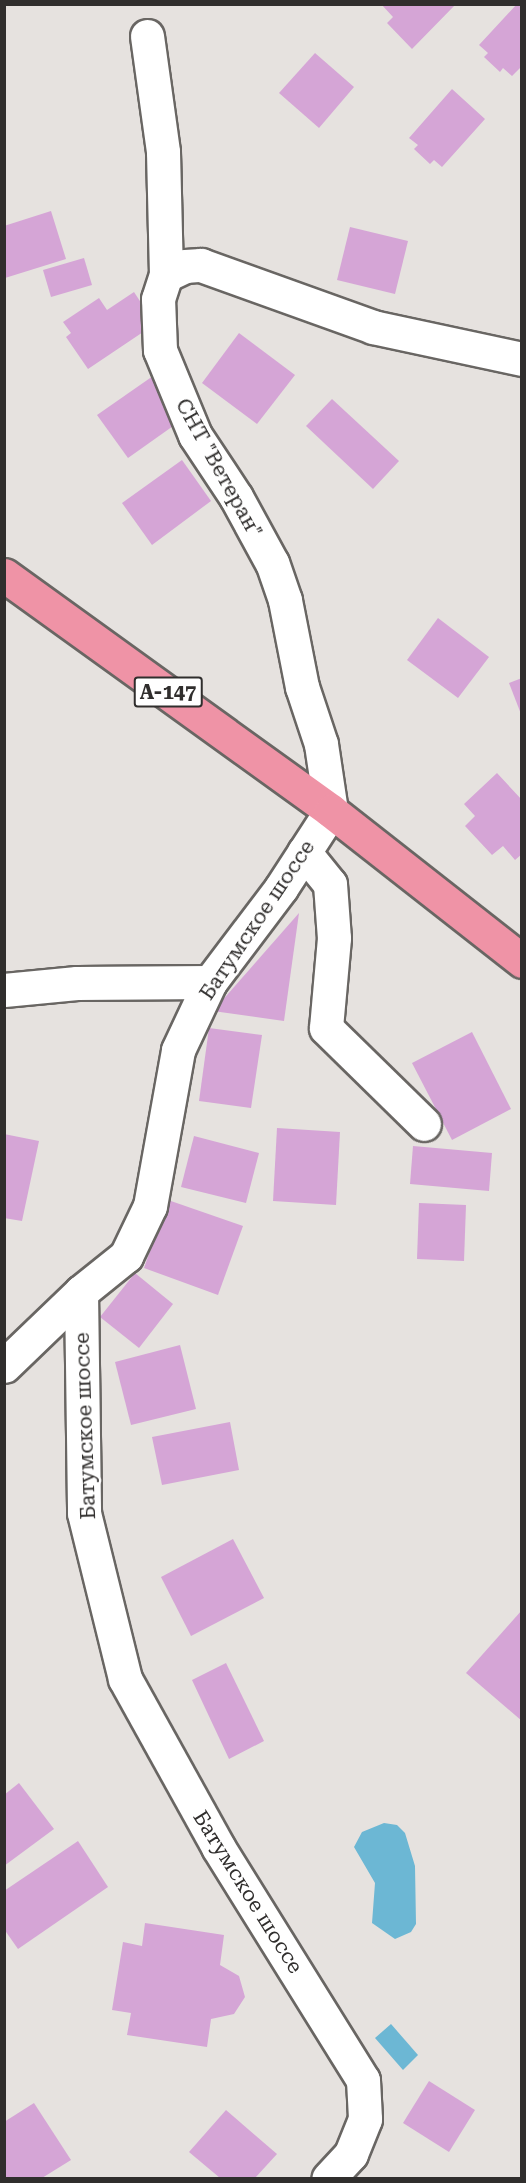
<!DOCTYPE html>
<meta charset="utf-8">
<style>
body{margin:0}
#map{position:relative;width:526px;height:2183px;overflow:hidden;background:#e6e2df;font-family:"Roboto Serif",serif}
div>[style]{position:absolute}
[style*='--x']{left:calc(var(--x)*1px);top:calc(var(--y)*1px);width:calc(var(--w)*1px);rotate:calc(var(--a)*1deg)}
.water>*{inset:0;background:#6cb7d4}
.building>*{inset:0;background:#d5a5d6}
.roads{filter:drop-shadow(2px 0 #696663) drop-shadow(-2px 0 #696663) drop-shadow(0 2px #696663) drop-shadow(0 -2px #696663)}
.minor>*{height:33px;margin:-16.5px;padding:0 16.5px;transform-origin:16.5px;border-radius:16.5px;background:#fff}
.highway>*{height:33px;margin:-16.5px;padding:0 16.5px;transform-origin:16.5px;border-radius:16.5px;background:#ef93a6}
span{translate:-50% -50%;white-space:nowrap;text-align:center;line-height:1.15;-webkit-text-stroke:4.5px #fff;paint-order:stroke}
.shield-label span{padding:2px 4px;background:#fff;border:2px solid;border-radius:4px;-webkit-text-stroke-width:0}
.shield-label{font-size:20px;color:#302e2d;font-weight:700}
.street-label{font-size:21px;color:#302e2d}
.frame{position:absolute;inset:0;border:6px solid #302e2d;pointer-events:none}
</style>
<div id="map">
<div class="water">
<div style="clip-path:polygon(384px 1823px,397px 1825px,405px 1833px,415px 1866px,416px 1924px,411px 1932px,395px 1939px,372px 1923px,375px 1883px,354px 1847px,362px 1832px)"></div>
<div style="clip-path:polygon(391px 2024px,418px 2055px,403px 2070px,375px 2038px)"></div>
</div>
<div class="building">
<div style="clip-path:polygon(381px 4px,456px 4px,412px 49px,387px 23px,393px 17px)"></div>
<div style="clip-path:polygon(517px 4px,522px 4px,522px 66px,512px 76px,503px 68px,500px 72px,484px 57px,488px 53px,479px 45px)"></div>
<div style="clip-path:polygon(315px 53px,354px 87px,319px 128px,279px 93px)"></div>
<div style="clip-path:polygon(452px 89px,485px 119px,442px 167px,434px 160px,430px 164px,414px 149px,418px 145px,409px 138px)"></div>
<div style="clip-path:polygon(51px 211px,66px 259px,5px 278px,4px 226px)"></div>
<div style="clip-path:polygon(350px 227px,408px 241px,395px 294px,337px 280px)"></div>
<div style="clip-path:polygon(84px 258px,92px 285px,51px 297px,43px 270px)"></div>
<div style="clip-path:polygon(134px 292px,155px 324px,88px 369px,66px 337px,71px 333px,63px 322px,99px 298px,107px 310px)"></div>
<div style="clip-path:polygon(239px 333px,295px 375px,257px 424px,202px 383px)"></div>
<div style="clip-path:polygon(153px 376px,183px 419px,128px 458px,97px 415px)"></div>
<div style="clip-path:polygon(332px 399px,399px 461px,373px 489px,306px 426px)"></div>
<div style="clip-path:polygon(182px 460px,211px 501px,152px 545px,122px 503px)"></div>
<div style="clip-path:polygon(438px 618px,489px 657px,458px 698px,407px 660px)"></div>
<div style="clip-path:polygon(522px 678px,522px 714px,521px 714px,509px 683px)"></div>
<div style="clip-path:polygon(497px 773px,522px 800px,522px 854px,515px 860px,503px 846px,492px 855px,465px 826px,475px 816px,464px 804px)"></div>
<div style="clip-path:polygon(299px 913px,284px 1021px,213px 1011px)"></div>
<div style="clip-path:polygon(209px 1028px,262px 1035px,251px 1108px,199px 1101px)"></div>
<div style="clip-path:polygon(472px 1032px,511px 1109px,452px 1140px,412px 1063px)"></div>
<div style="clip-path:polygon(277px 1128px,340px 1132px,336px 1205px,273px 1201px)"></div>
<div style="clip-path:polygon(4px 1134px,39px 1141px,22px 1221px,4px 1218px)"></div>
<div style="clip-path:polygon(194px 1136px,259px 1153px,246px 1203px,181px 1187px)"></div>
<div style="clip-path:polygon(413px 1146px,492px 1153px,489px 1191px,410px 1184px)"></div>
<div style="clip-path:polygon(168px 1200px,243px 1226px,218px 1295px,144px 1268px)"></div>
<div style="clip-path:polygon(419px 1203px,466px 1205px,464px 1261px,417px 1259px)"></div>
<div style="clip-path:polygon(135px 1273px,173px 1304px,139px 1348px,100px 1317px)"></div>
<div style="clip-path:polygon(180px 1345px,196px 1409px,131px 1425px,115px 1362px)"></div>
<div style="clip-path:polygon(230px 1422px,239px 1470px,162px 1485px,152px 1437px)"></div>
<div style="clip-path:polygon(233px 1539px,264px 1598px,191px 1636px,161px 1577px)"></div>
<div style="clip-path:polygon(522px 1610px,522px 1721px,466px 1673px)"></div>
<div style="clip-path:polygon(226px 1663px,264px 1741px,229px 1759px,192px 1680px)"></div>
<div style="clip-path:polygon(19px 1783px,54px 1829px,4px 1866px,4px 1795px)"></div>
<div style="clip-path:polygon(78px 1841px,108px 1887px,18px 1949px,4px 1929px,4px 1891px)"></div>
<div style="clip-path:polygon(145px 1923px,224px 1935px,220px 1965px,239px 1976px,245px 1997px,234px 2014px,211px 2019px,207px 2047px,127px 2035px,131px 2013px,112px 2010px,123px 1942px,142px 1946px)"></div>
<div style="clip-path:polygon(429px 2081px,475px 2110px,449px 2152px,403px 2123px)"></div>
<div style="clip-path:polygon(34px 2103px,71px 2160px,42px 2178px,4px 2178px,4px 2122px)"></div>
<div style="clip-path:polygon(226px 2110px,277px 2154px,255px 2178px,220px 2178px,189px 2152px)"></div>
</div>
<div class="roads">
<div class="minor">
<div style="--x:147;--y:36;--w:117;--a:82.1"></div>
<div style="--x:163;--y:152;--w:123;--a:88.6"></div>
<div style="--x:304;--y:852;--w:41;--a:50.9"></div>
<div style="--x:330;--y:884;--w:54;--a:85.8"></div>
<div style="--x:334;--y:938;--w:90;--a:95.1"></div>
<div style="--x:326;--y:1028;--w:137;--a:44.4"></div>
<div style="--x:4;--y:990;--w:73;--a:-5.5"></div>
<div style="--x:77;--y:983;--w:133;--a:-0.4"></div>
<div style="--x:81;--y:1292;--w:221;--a:89.2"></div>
<div style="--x:84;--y:1513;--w:171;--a:76.1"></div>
<div style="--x:125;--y:1679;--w:192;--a:61"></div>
<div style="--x:218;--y:1847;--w:274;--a:58.1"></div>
<div style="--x:363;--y:2080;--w:39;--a:87"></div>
<div style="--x:365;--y:2119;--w:38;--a:112"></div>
<div style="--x:351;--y:2154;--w:33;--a:133"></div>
<div style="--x:4;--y:1366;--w:107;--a:-43.9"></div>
<div style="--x:81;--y:1292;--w:58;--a:-38.7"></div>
<div style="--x:126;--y:1256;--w:55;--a:-64.4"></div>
<div style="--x:150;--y:1206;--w:158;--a:-79.8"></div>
<div style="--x:178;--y:1050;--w:75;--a:-64.8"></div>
<div style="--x:210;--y:982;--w:118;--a:-52.9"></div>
<div style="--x:281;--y:888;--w:92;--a:-57"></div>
<div style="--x:331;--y:811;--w:68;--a:-98.5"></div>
<div style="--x:321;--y:744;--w:60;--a:-108.4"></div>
<div style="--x:302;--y:687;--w:89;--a:-101.1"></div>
<div style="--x:285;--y:600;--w:39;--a:-109"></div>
<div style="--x:272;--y:563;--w:75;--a:-118.6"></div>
<div style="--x:236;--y:497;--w:74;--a:-123.5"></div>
<div style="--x:195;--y:435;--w:92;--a:-112.4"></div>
<div style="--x:160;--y:350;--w:51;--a:-92.2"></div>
<div style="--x:158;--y:299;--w:25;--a:-72"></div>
<div style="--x:166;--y:275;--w:21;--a:-25"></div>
<div style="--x:185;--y:266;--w:16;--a:-4"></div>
<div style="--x:201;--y:265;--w:183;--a:19.8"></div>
<div style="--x:373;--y:327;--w:152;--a:12.1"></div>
</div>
<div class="highway">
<div style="--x:4;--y:575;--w:403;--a:35.8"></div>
<div style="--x:331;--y:811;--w:243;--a:38.1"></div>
</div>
</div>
<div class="shield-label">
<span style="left:168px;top:692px">А-147</span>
</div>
<div class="street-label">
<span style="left:219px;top:468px;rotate:61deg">СНТ "Ветеран"</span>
<span style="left:257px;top:920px;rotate:-56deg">Батумское шоссе</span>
<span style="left:85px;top:1426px;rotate:-92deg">Батумское шоссе</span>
<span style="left:248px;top:1892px;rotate:58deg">Батумское шоссе</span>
</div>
<div class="frame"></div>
</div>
